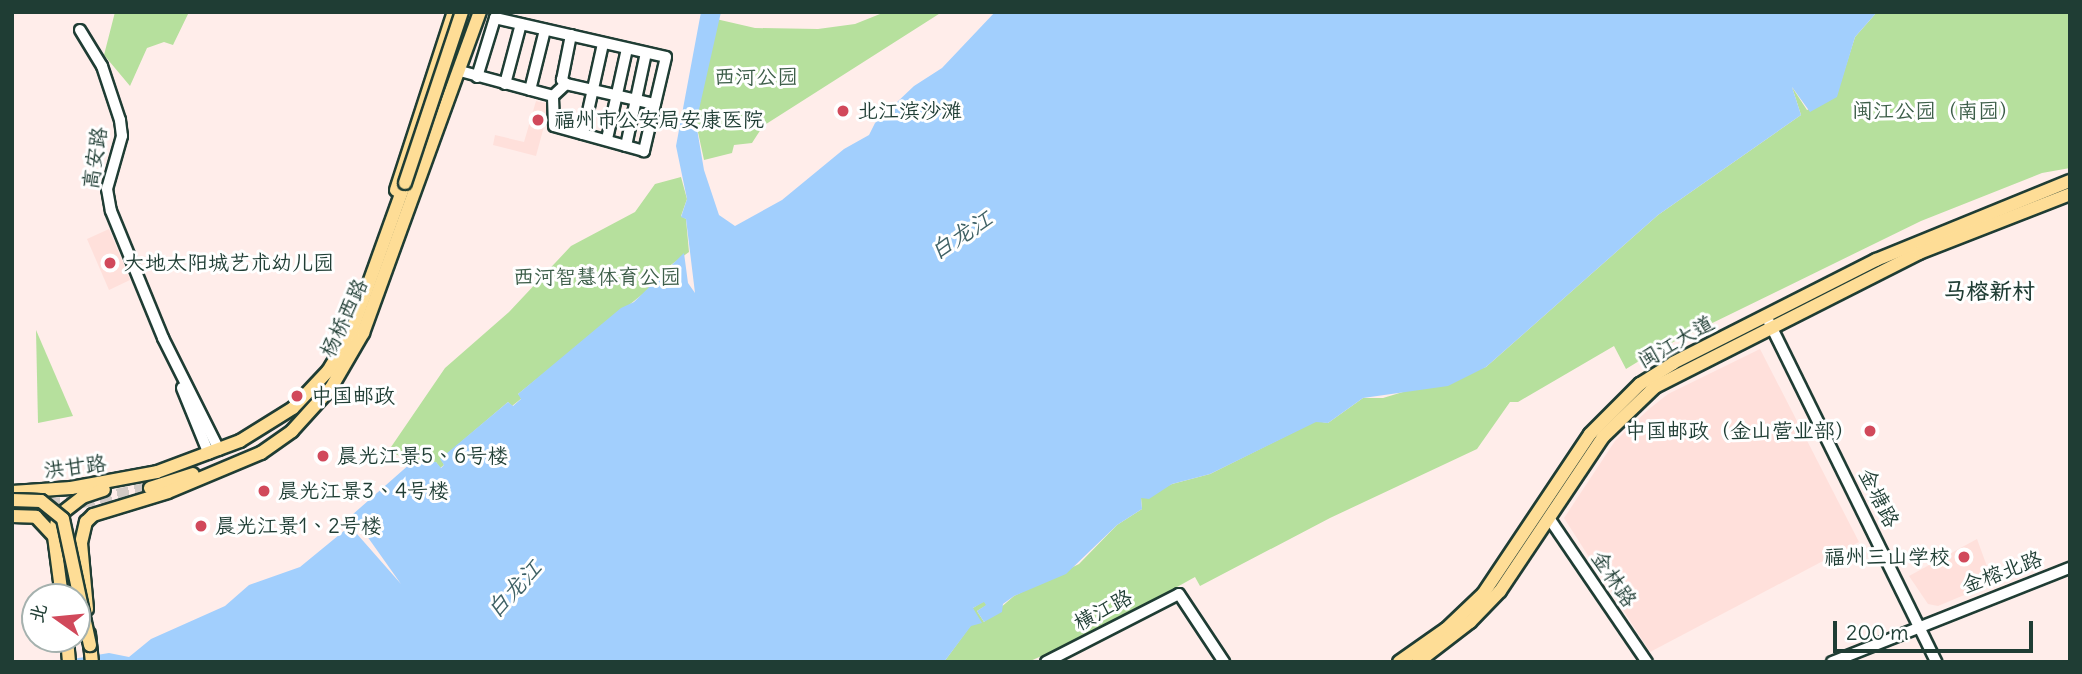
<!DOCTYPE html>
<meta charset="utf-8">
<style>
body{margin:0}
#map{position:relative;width:2082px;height:674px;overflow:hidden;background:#ffedea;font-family:Delius,"LXGW WenKai TC",sans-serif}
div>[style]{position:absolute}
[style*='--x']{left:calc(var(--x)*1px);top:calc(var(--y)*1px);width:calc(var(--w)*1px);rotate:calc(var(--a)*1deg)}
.built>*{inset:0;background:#ffe0db}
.green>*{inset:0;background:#b6e09d}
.water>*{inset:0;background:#a2cffd}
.major-tunnel>*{height:12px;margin-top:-6px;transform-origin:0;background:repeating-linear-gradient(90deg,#d2cac6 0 12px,transparent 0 18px)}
.roads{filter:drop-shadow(2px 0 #1f3d34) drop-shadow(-2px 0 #1f3d34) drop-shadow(0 2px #1f3d34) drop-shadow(0 -2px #1f3d34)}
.minor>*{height:10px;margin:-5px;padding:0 5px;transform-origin:5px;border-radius:5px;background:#fff}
.major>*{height:12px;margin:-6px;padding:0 6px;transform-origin:6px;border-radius:6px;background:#fedd96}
.bridges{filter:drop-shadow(2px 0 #1f3d34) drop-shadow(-2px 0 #1f3d34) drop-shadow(0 2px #1f3d34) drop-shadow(0 -2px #1f3d34)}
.major-bridge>*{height:12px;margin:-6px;padding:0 6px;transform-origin:6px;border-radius:6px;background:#fedd96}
.dots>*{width:19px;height:19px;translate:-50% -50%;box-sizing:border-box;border:4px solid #fff;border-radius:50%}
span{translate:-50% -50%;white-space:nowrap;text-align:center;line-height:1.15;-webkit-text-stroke:6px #fff;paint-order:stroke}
.park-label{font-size:21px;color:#3d5e49}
.poi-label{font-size:21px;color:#1f3d34}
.left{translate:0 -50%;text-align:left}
.right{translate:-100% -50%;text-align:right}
.street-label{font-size:21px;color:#1f3d34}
.water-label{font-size:23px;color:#406266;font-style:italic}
.neighbourhood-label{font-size:23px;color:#1f3d34;font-weight:700}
.frame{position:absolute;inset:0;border:14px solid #1f3d34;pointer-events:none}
.north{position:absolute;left:21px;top:583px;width:70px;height:70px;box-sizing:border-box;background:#fff;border:2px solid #a5b1ae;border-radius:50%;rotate:285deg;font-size:19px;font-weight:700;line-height:28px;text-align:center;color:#1f3d34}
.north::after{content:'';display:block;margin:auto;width:24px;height:32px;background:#d1495b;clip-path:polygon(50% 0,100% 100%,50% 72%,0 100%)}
.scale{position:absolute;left:1833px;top:621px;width:200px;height:32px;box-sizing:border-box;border:4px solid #1f3d34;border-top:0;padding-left:9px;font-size:21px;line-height:24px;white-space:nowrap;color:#1f3d34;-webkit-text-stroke:5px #fff;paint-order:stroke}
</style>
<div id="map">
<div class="built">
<div style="clip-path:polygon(536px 101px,550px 104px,536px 156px,493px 145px,495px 135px,524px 142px)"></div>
<div style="clip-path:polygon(109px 229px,130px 280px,109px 290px,87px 239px)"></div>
<div style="clip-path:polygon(1760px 349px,1859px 542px,1650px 652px,1564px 518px,1615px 441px,1649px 409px,1668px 394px)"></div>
<div style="clip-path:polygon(1977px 539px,1993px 583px,1938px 606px,1928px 604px,1909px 576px)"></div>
</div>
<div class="green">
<div style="clip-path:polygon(115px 12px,189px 12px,173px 45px,164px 42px,147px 48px,130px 86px,104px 55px)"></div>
<div style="clip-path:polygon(885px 12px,942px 12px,763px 126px,752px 143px,734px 145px,732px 153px,704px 160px,696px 123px,716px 19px,755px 28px,818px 29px,855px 24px)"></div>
<div style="clip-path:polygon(1877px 12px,2070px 12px,2070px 168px,2042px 173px,1921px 221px,1657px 350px,1626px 369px,1614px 346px,1518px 402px,1510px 402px,1477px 449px,1330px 518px,1200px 586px,1195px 577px,1096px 632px,1028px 662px,944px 662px,971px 625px,973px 608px,984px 601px,987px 605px,977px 611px,984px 622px,1014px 596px,1079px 564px,1117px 525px,1142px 509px,1141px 498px,1172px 484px,1210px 474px,1316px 421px,1328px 423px,1363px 398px,1383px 398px,1486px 367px,1658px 215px,1801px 115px,1792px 87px,1807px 110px,1826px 100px,1841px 81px,1855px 37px)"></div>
<div style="clip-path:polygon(681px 177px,687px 199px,681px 216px,686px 219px,689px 252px,661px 272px,659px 281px,518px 394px,522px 398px,512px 406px,508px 402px,441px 459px,444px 465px,440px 468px,436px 462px,411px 463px,389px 450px,445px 368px,509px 312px,571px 246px,635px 212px,655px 184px)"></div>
<div style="clip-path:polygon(36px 330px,73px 416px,38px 423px)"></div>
</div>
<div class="water">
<div style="clip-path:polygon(701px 12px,721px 12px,696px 123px,704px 170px,719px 215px,735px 226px,782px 200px,844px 149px,869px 135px,875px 123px,914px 86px,942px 68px,995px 12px,1877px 12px,1855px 37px,1837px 97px,1810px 112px,1792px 87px,1801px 115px,1658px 215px,1486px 367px,1448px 386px,1363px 398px,1328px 423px,1316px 422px,1210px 474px,1172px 484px,1149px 499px,1141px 498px,1142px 509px,1117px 525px,1066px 574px,1014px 596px,1003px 604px,1002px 612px,984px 622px,977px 611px,986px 605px,984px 602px,973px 608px,982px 623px,971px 626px,944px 662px,54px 662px,109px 653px,129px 657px,151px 639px,225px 606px,249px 585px,300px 567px,350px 526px,401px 584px,352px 515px,411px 463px,436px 462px,441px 468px,444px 465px,440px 459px,508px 402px,513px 406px,521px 399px,518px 394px,621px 308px,634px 302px,684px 253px,688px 283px,695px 293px,686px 219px,681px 217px,687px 199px,676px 146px)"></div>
</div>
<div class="major-tunnel">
<div style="--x:12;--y:506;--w:70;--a:-3.3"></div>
<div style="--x:82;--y:502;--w:69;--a:-11.6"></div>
</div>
<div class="roads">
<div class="minor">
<div style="--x:80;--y:30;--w:42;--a:58.6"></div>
<div style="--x:102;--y:66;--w:57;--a:71.6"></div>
<div style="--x:120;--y:120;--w:16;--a:83"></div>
<div style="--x:122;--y:136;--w:55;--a:105.8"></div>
<div style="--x:107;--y:189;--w:22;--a:80"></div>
<div style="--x:111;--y:211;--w:137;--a:67.7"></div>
<div style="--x:163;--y:338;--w:125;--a:63.4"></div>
<div style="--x:460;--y:71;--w:96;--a:15"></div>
<div style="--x:553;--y:96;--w:18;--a:-43"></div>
<div style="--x:566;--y:84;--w:91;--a:12.7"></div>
<div style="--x:477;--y:77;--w:62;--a:-73"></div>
<div style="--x:495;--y:18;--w:175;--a:12.8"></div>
<div style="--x:666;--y:57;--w:97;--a:103.2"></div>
<div style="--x:644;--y:151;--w:93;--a:-164.5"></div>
<div style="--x:554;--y:126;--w:30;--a:-92"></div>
<div style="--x:505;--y:84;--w:62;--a:-75.1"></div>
<div style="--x:566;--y:84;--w:6;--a:-135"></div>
<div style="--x:562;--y:80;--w:46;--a:-78.7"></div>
<div style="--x:530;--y:90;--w:62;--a:-76"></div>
<div style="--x:583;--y:134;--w:92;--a:-77.5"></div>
<div style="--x:607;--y:139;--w:92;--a:-77.5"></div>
<div style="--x:626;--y:146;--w:95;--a:-77.9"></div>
<div style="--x:1769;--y:322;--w:379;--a:63.8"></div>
<div style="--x:182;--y:388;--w:71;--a:67.8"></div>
<div style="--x:1549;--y:518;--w:174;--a:55.8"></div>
<div style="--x:1046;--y:662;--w:149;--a:-27.1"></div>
<div style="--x:1179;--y:594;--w:82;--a:56.5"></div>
<div style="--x:1832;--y:662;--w:256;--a:-21.6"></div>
</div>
<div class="major">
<div style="--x:396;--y:190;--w:187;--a:-72"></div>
<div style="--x:150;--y:488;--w:45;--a:-18"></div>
<div style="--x:12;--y:492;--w:59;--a:-3.9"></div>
<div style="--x:71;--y:488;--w:87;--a:-10.5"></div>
<div style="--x:157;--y:472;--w:89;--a:-20.5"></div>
<div style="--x:240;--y:441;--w:62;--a:-31.9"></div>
<div style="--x:293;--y:408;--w:51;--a:-46.6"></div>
<div style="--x:328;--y:371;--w:44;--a:-58.8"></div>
<div style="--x:351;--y:333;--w:159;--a:-70.2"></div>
<div style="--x:12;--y:516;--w:24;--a:2"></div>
<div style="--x:36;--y:517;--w:26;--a:47"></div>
<div style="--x:62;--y:597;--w:62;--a:-97.5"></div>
<div style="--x:54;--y:536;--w:20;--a:-79"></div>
<div style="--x:58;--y:516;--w:31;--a:-38"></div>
<div style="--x:82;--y:497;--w:23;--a:-18"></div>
<div style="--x:87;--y:609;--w:66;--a:-95.2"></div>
<div style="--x:81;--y:543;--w:22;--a:-77"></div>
<div style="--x:86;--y:522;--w:10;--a:-45"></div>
<div style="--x:93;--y:515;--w:78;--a:-17"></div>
<div style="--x:168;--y:492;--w:101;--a:-22.8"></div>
<div style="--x:261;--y:453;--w:38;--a:-35"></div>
<div style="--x:292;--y:431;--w:58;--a:-47.8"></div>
<div style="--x:331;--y:388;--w:64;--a:-59.8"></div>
<div style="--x:363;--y:333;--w:342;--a:-70"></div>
<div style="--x:89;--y:634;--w:28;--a:84"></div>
<div style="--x:67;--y:639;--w:23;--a:85"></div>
<div style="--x:1399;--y:662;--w:57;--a:-35.1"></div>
<div style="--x:1446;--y:629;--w:51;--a:-43.4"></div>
<div style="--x:1483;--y:594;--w:192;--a:-56.2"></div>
<div style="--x:1590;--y:434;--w:71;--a:-45"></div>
<div style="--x:1640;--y:384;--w:39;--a:-32"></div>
<div style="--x:1673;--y:363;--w:228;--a:-26.9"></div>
<div style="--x:1876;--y:260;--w:209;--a:-22.2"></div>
<div style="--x:1418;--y:662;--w:66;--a:-37.6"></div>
<div style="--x:1470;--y:622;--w:43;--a:-45.9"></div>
<div style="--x:1500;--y:591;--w:185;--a:-56.2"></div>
<div style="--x:1603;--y:437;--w:72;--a:-43.9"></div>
<div style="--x:1655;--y:387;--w:296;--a:-26.9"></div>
<div style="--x:1919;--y:253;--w:162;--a:-21.3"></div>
</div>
</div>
<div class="bridges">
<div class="major-bridge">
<div style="--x:405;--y:183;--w:180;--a:-71.6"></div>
<div style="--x:12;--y:500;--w:29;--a:2"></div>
<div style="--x:41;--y:501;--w:28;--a:39"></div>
<div style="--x:63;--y:519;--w:129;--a:77.9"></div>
</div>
</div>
<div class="dots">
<div style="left:843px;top:111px;background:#d1495b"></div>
<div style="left:538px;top:120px;background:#d1495b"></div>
<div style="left:110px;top:263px;background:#d1495b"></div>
<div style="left:297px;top:396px;background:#d1495b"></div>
<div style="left:1870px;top:431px;background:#d1495b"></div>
<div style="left:323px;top:456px;background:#d1495b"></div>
<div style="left:264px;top:491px;background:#d1495b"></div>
<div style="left:201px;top:526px;background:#d1495b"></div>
<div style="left:1964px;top:557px;background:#d1495b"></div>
</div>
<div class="park-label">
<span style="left:756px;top:77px">西河公园</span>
<span style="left:1936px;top:111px">闽江公园（南园）</span>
<span style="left:597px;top:277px">西河智慧体育公园</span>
</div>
<div class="poi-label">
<span class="left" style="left:857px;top:111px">北江滨沙滩</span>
<span class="left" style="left:554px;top:120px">福州市公安局安康医院</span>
<span class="left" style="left:124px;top:263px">大地太阳城艺术幼儿园</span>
<span class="left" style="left:311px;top:396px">中国邮政</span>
<span class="right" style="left:1856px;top:431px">中国邮政（金山营业部）</span>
<span class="left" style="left:337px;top:456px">晨光江景5、6号楼</span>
<span class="left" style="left:278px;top:491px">晨光江景3、4号楼</span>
<span class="left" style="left:215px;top:526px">晨光江景1、2号楼</span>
<span class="right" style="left:1950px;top:557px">福州三山学校</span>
</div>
<div class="street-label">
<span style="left:95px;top:158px;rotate:-81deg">高安路</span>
<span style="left:344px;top:318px;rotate:-65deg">杨桥西路</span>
<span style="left:1676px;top:342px;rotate:-30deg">闽江大道</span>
<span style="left:75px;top:467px;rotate:-7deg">洪甘路</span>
<span style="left:1879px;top:498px;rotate:63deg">金塘路</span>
<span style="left:2002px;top:572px;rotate:-20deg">金榕北路</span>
<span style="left:1614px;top:579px;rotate:56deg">金林路</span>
<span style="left:1103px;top:610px;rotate:-28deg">横江路</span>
</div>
<div class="water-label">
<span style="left:961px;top:235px;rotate:-33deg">白龙江</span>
<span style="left:514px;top:589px;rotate:-47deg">白龙江</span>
</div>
<div class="neighbourhood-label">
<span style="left:1989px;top:291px">马榕新村</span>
</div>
<div class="frame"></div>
<div class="north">北</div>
<div class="scale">200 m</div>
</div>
